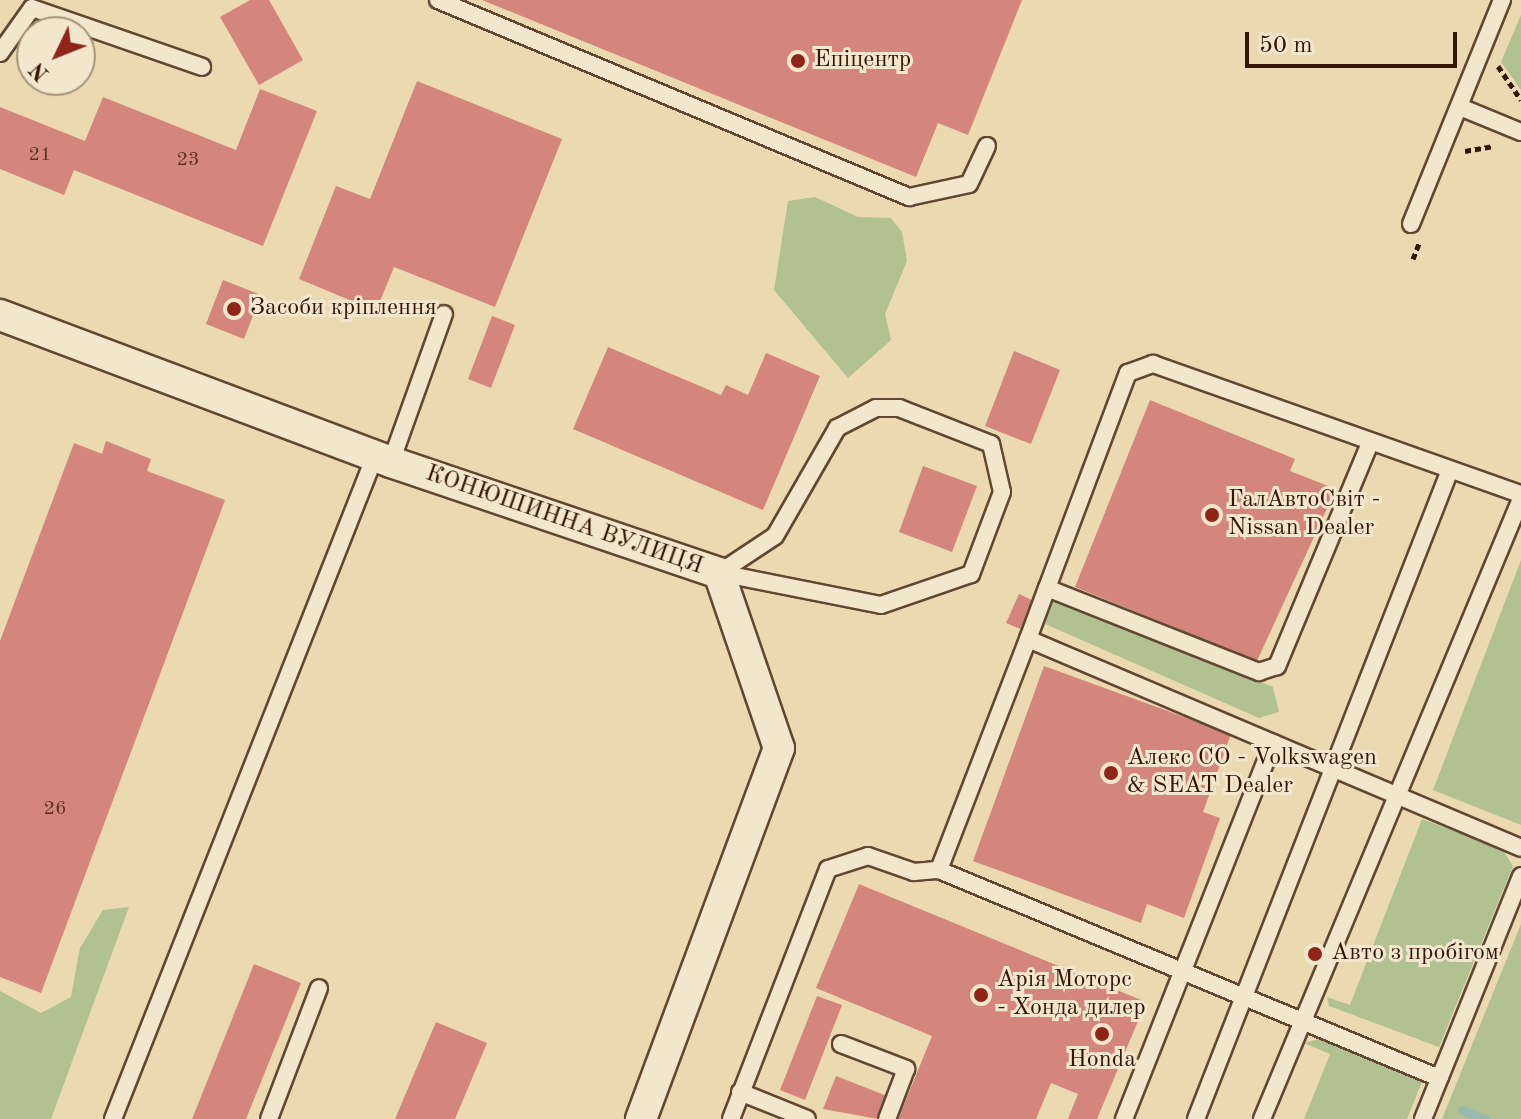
<!DOCTYPE html>
<meta charset="utf-8">
<style>
body{margin:0}
#map{position:relative;width:1521px;height:1119px;overflow:hidden;background:#ebdab1;font-family:"Old Standard TT",serif}
div>[style]{position:absolute}
[style*='--x']{left:calc(var(--x)*1px);top:calc(var(--y)*1px);width:calc(var(--w)*1px);rotate:calc(var(--a)*1deg)}
.green>*{inset:0;background:#b1c191}
.stream>*{height:9px;margin:-4.5px;padding:0 4.5px;transform-origin:4.5px;border-radius:4.5px;background:#98baaf}
.building>*{inset:0;background:#d4857c}
.path>*{height:5px;margin-top:-2.5px;transform-origin:0;background:repeating-linear-gradient(90deg,#331606 0 6px,transparent 0 10px)}
.roads{filter:drop-shadow(2px 0 #614731) drop-shadow(-2px 0 #614731) drop-shadow(0 2px #614731) drop-shadow(0 -2px #614731)}
.lane>*{height:16px;margin:-8px;padding:0 8px;transform-origin:8px;border-radius:8px;background:#f2e7cc}
.street>*{height:30px;margin:-15px;padding:0 15px;transform-origin:15px;border-radius:15px;background:#f2e7cc}
.dots>*{width:22px;height:22px;translate:-50% -50%;box-sizing:border-box;border:4px solid #f2e7cc;border-radius:50%}
span{translate:-50% -50%;white-space:nowrap;text-align:center;line-height:1.15;-webkit-text-stroke:6px #f2e7cc;paint-order:stroke}
.number-label{font-size:20px;color:#5b3224}
.number-label span{-webkit-text-stroke-width:0}
.poi-label{font-size:24px;color:#331606}
.left{translate:0 -50%;text-align:left}
.street-label{font-size:24px;color:#331606}
.north{position:absolute;left:16px;top:16px;width:80px;height:80px;box-sizing:border-box;background:#f2e7cc;border:2px solid #a6937d;border-radius:50%;rotate:227deg;font-size:22px;font-weight:700;line-height:32px;text-align:center;color:#331606}
.north::after{content:'';display:block;margin:auto;width:28px;height:36px;background:#8f2418;clip-path:polygon(50% 0,100% 100%,50% 72%,0 100%)}
.scale{position:absolute;left:1245px;top:32px;width:212px;height:36px;box-sizing:border-box;border:4px solid #331606;border-top:0;padding-left:10px;font-size:24px;line-height:28px;white-space:nowrap;color:#331606;-webkit-text-stroke:6px #f2e7cc;paint-order:stroke}
</style>
<div id="map">
<div class="green">
<div style="clip-path:polygon(1521px 15px,1521px 90px,1501px 62px)"></div>
<div style="clip-path:polygon(815px 197px,858px 217px,891px 218px,902px 232px,907px 261px,885px 314px,891px 340px,848px 378px,774px 290px,788px 201px)"></div>
<div style="clip-path:polygon(1521px 560px,1521px 825px,1433px 790px)"></div>
<div style="clip-path:polygon(1054px 599px,1273px 687px,1279px 712px,1259px 718px,1045px 624px)"></div>
<div style="clip-path:polygon(1422px 819px,1502px 849px,1513px 866px,1439px 1047px,1329px 1006px,1327px 997px,1350px 1005px)"></div>
<div style="clip-path:polygon(129px 907px,51px 1119px,0 1119px,0 991px,41px 1013px,71px 997px,80px 948px,103px 910px)"></div>
<div style="clip-path:polygon(1521px 924px,1521px 1119px,1442px 1119px)"></div>
<div style="clip-path:polygon(1319px 1039px,1422px 1082px,1407px 1119px,1304px 1119px,1330px 1054px,1304px 1043px)"></div>
</div>
<div class="stream">
<div style="--x:1462;--y:1110;--w:25;--a:21"></div>
</div>
<div class="building">
<div style="clip-path:polygon(250px 0,269px 0,303px 60px,259px 85px,220px 17px)"></div>
<div style="clip-path:polygon(482px 0,1022px 0,968px 135px,938px 123px,916px 177px)"></div>
<div style="clip-path:polygon(417px 81px,562px 139px,495px 307px,394px 267px,376px 311px,299px 279px,336px 186px,370px 199px)"></div>
<div style="clip-path:polygon(260px 89px,317px 111px,263px 246px,74px 170px,64px 195px,0 169px,0 107px,85px 141px,103px 97px,236px 150px)"></div>
<div style="clip-path:polygon(223px 280px,261px 295px,244px 339px,206px 324px)"></div>
<div style="clip-path:polygon(492px 316px,515px 325px,491px 388px,468px 379px)"></div>
<div style="clip-path:polygon(608px 347px,721px 395px,726px 385px,748px 395px,766px 353px,820px 376px,763px 510px,573px 429px)"></div>
<div style="clip-path:polygon(1014px 351px,1060px 370px,1031px 444px,985px 426px)"></div>
<div style="clip-path:polygon(1150px 400px,1295px 459px,1290px 471px,1336px 489px,1257px 661px,1075px 587px)"></div>
<div style="clip-path:polygon(106px 441px,151px 459px,147px 471px,225px 500px,41px 993px,0 977px,0 641px,74px 443px,102px 454px)"></div>
<div style="clip-path:polygon(923px 466px,977px 486px,952px 552px,899px 532px)"></div>
<div style="clip-path:polygon(1019px 594px,1036px 602px,1023px 630px,1006px 623px)"></div>
<div style="clip-path:polygon(1044px 666px,1231px 734px,1203px 812px,1220px 818px,1184px 918px,1147px 904px,1141px 923px,973px 861px)"></div>
<div style="clip-path:polygon(859px 884px,1146px 1002px,1097px 1119px,1068px 1119px,1078px 1094px,1051px 1083px,1036px 1119px,898px 1119px,932px 1036px,816px 988px)"></div>
<div style="clip-path:polygon(254px 964px,301px 983px,246px 1119px,192px 1119px)"></div>
<div style="clip-path:polygon(817px 996px,842px 1005px,805px 1100px,780px 1090px)"></div>
<div style="clip-path:polygon(436px 1022px,487px 1043px,455px 1119px,395px 1119px)"></div>
<div style="clip-path:polygon(836px 1076px,887px 1096px,878px 1119px,823px 1109px)"></div>
</div>
<div class="path">
<div style="--x:1498;--y:66;--w:41;--a:55.9"></div>
<div style="--x:1465;--y:151;--w:29;--a:-10"></div>
<div style="--x:1413;--y:259;--w:19;--a:-69"></div>
</div>
<div class="roads">
<div class="lane">
<div style="--x:438;--y:0;--w:511;--a:22.7"></div>
<div style="--x:909;--y:197;--w:61;--a:-12.2"></div>
<div style="--x:969;--y:184;--w:42;--a:-64.7"></div>
<div style="--x:0;--y:53;--w:55;--a:-54.6"></div>
<div style="--x:32;--y:8;--w:180;--a:19.1"></div>
<div style="--x:1460;--y:107;--w:66;--a:22.3"></div>
<div style="--x:1411;--y:224;--w:242;--a:-67.9"></div>
<div style="--x:876;--y:408;--w:23;--a:0"></div>
<div style="--x:899;--y:408;--w:99;--a:21.4"></div>
<div style="--x:991;--y:444;--w:49;--a:77.1"></div>
<div style="--x:1002;--y:492;--w:88;--a:110.7"></div>
<div style="--x:971;--y:574;--w:95;--a:161"></div>
<div style="--x:881;--y:605;--w:165;--a:-168.8"></div>
<div style="--x:719;--y:573;--w:67;--a:-33.5"></div>
<div style="--x:775;--y:536;--w:125;--a:-60.1"></div>
<div style="--x:837;--y:428;--w:44;--a:-27.1"></div>
<div style="--x:1370;--y:443;--w:242;--a:112.6"></div>
<div style="--x:1277;--y:666;--w:19;--a:162"></div>
<div style="--x:1259;--y:672;--w:228;--a:-158.4"></div>
<div style="--x:1047;--y:588;--w:230;--a:-69.4"></div>
<div style="--x:1128;--y:373;--w:27;--a:-20"></div>
<div style="--x:1153;--y:364;--w:390;--a:19.5"></div>
<div style="--x:391;--y:462;--w:157;--a:-70.3"></div>
<div style="--x:1028;--y:639;--w:54;--a:-69.6"></div>
<div style="--x:1273;--y:743;--w:266;--a:-157"></div>
<div style="--x:1028;--y:639;--w:248;--a:111.1"></div>
<div style="--x:939;--y:870;--w:542;--a:22.59"></div>
<div style="--x:841;--y:1044;--w:70;--a:21"></div>
<div style="--x:906;--y:1069;--w:53;--a:110.8"></div>
<div style="--x:740;--y:1092;--w:72;--a:21.9"></div>
<div style="--x:113;--y:1119;--w:713;--a:-68.44"></div>
<div style="--x:269;--y:1119;--w:140;--a:-69.1"></div>
<div style="--x:731;--y:1119;--w:268;--a:-68.8"></div>
<div style="--x:828;--y:869;--w:42;--a:-18"></div>
<div style="--x:868;--y:856;--w:49;--a:19.2"></div>
<div style="--x:914;--y:872;--w:25;--a:-5"></div>
<div style="--x:1124;--y:1119;--w:404;--a:-68.4"></div>
<div style="--x:1273;--y:743;--w:269;--a:22.9"></div>
<div style="--x:1196;--y:1119;--w:697;--a:-68.63"></div>
<div style="--x:1262;--y:1119;--w:672;--a:-67.33"></div>
<div style="--x:1423;--y:1119;--w:262;--a:-68"></div>
</div>
<div class="street">
<div style="--x:0;--y:315;--w:418;--a:20.6"></div>
<div style="--x:391;--y:462;--w:346;--a:18.7"></div>
<div style="--x:719;--y:573;--w:185;--a:71.1"></div>
<div style="--x:779;--y:748;--w:396;--a:110.4"></div>
</div>
</div>
<div class="dots">
<div style="left:798px;top:61px;background:#8f2418"></div>
<div style="left:234px;top:309px;background:#8f2418"></div>
<div style="left:1212px;top:515px;background:#8f2418"></div>
<div style="left:1111px;top:773px;background:#8f2418"></div>
<div style="left:1315px;top:954px;background:#8f2418"></div>
<div style="left:981px;top:995px;background:#8f2418"></div>
<div style="left:1102px;top:1034px;background:#8f2418"></div>
</div>
<div class="number-label">
<span style="left:40px;top:155px">21</span>
<span style="left:188px;top:160px">23</span>
<span style="left:55px;top:809px">26</span>
</div>
<div class="poi-label">
<span class="left" style="left:814px;top:61px">Епіцентр</span>
<span class="left" style="left:250px;top:309px">Засоби кріплення</span>
<span class="left" style="left:1228px;top:515px">ГалАвтоСвіт -<br>Nissan Dealer</span>
<span class="left" style="left:1127px;top:773px">Алекс CO - Volkswagen<br>&amp; SEAT Dealer</span>
<span class="left" style="left:1331px;top:954px">Авто з пробігом</span>
<span class="left" style="left:997px;top:995px">Арія Моторс<br>- Хонда дилер</span>
<span style="left:1102px;top:1061px">Honda</span>
</div>
<div class="street-label">
<span style="left:564px;top:521px;rotate:19deg">КОНЮШИННА ВУЛИЦЯ</span>
</div>
<div class="north">N</div>
<div class="scale">50 m</div>
</div>
